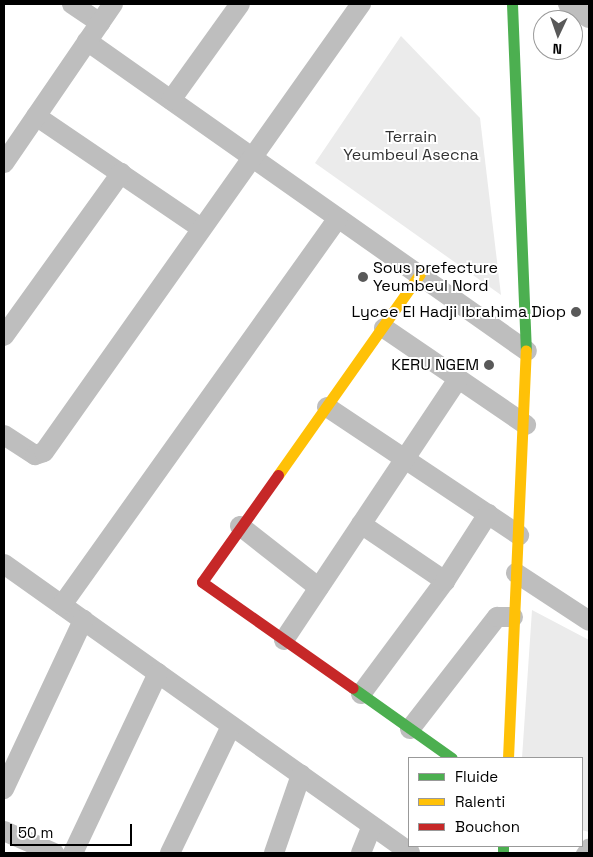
<!DOCTYPE html>
<style>
body{margin:0}
#map{position:relative;width:593px;height:857px;overflow:hidden;background:#fff;font-family:"Space Grotesk",sans-serif}
div>[style]{position:absolute}
[style*='--x']{left:calc(var(--x)*1px);top:calc(var(--y)*1px);width:calc(var(--w)*1px);rotate:calc(var(--a)*1deg)}
.green>*{inset:0;background:#ebebeb}
.lane>*{height:10px;margin:-5px;padding:0 5px;transform-origin:5px;border-radius:5px;background:#bebebe}
.street>*{height:20px;margin:-10px;padding:0 10px;transform-origin:10px;border-radius:10px;background:#bebebe}
.fast>*{height:11px;margin:-5.5px;padding:0 5.5px;transform-origin:5.5px;border-radius:5.5px;background:#4caf50}
.slow>*{height:11px;margin:-5.5px;padding:0 5.5px;transform-origin:5.5px;border-radius:5.5px;background:#ffc107}
.jam>*{height:11px;margin:-5.5px;padding:0 5.5px;transform-origin:5.5px;border-radius:5.5px;background:#c62828}
.dots>*{width:14px;height:14px;translate:-50% -50%;box-sizing:border-box;border:2px solid #fff;border-radius:50%}
span{translate:-50% -50%;white-space:nowrap;text-align:center;line-height:1.15;-webkit-text-stroke:4px #fff;paint-order:stroke}
.park-label{font-size:16px;color:#313131}
.poi-label{font-size:16px;color:#000}
.left{translate:0 -50%;text-align:left}
.right{translate:-100% -50%;text-align:right}
.frame{position:absolute;inset:0;border:5px solid #000;pointer-events:none}
.legend{position:absolute;left:408px;top:757px;width:175px;height:90px;box-sizing:border-box;background:#fff;border:1px solid #999;margin:0;padding:6px 9px;list-style:none;font-size:15px;color:#000}
.legend li{display:flex;align-items:center;gap:10px;height:25px}
.legend b{width:25px;border:1px solid #999}
.north{position:absolute;left:533px;top:10px;width:50px;height:50px;box-sizing:border-box;background:#fff;border:1px solid #999;border-radius:50%;rotate:183deg;font-size:14px;font-weight:700;line-height:20px;text-align:center;color:#000}
.north::after{content:'';display:block;margin:auto;width:18px;height:22px;background:#595959;clip-path:polygon(50% 0,100% 100%,50% 72%,0 100%)}
.scale{position:absolute;left:10px;top:824px;width:122px;height:22px;box-sizing:border-box;border:2px solid #000;border-top:0;padding-left:6px;font-size:15px;line-height:18px;white-space:nowrap;color:#000;-webkit-text-stroke:4px #fff;paint-order:stroke}
</style>
<div id="map">
<div class="green">
<div style="clip-path:polygon(401px 36px,480px 118px,501px 295px,315px 163px)"></div>
<div style="clip-path:polygon(532px 610px,589px 640px,589px 832px,582px 830px,582px 758px,522px 758px)"></div>
</div>
<div class="lane">
<div style="--x:581;--y:853;--w:11;--a:-56"></div>
</div>
<div class="street">
<div style="--x:72;--y:4;--w:34;--a:34"></div>
<div style="--x:568;--y:4;--w:25;--a:34"></div>
<div style="--x:87;--y:41;--w:538;--a:35.17"></div>
<div style="--x:171;--y:100;--w:118;--a:-54.3"></div>
<div style="--x:36;--y:116;--w:199;--a:34.2"></div>
<div style="--x:4;--y:163;--w:193;--a:-55.6"></div>
<div style="--x:384;--y:328;--w:172;--a:34.3"></div>
<div style="--x:4;--y:336;--w:201;--a:-54.3"></div>
<div style="--x:327;--y:407;--w:231;--a:33.7"></div>
<div style="--x:4;--y:435;--w:37;--a:33"></div>
<div style="--x:35;--y:455;--w:9;--a:-18"></div>
<div style="--x:44;--y:452;--w:549;--a:-54.72"></div>
<div style="--x:361;--y:524;--w:102;--a:34.2"></div>
<div style="--x:240;--y:526;--w:100;--a:38.1"></div>
<div style="--x:4;--y:564;--w:498;--a:35.4"></div>
<div style="--x:516;--y:573;--w:87;--a:33.3"></div>
<div style="--x:62;--y:605;--w:475;--a:-54.5"></div>
<div style="--x:284;--y:640;--w:314;--a:-56.3"></div>
<div style="--x:361;--y:694;--w:141;--a:-53.4"></div>
<div style="--x:445;--y:581;--w:80;--a:-57.3"></div>
<div style="--x:410;--y:729;--w:142;--a:-52.2"></div>
<div style="--x:497;--y:617;--w:16;--a:0"></div>
<div style="--x:4;--y:789;--w:187;--a:-64.9"></div>
<div style="--x:4;--y:831;--w:55;--a:23.7"></div>
<div style="--x:73;--y:853;--w:199;--a:-64.7"></div>
<div style="--x:170;--y:853;--w:141;--a:-64.3"></div>
<div style="--x:274;--y:853;--w:83;--a:-70.9"></div>
<div style="--x:361;--y:853;--w:29;--a:-68"></div>
</div>
<div class="fast">
<div style="--x:512;--y:4;--w:346;--a:87.7"></div>
<div style="--x:353;--y:688;--w:121;--a:35.3"></div>
<div style="--x:503;--y:846;--w:7;--a:90"></div>
</div>
<div class="slow">
<div style="--x:278;--y:475;--w:246;--a:-54.8"></div>
<div style="--x:508;--y:758;--w:408;--a:-87.5"></div>
</div>
<div class="jam">
<div style="--x:278;--y:475;--w:131;--a:125.4"></div>
<div style="--x:202;--y:582;--w:184;--a:35.1"></div>
</div>
<div class="dots">
<div style="left:363px;top:277px;background:#595959"></div>
<div style="left:576px;top:312px;background:#595959"></div>
<div style="left:489px;top:365px;background:#595959"></div>
</div>
<div class="park-label">
<span style="left:411px;top:146px">Terrain<br>Yeumbeul Asecna</span>
</div>
<div class="poi-label">
<span class="left" style="left:373px;top:277px">Sous prefecture<br>Yeumbeul Nord</span>
<span class="right" style="left:566px;top:312px">Lycee El Hadji Ibrahima Diop</span>
<span class="right" style="left:479px;top:365px">KERU NGEM</span>
</div>
<div class="frame"></div>
<ul class="legend">
<li><b style="height:6px;background:#4caf50"></b>Fluide</li>
<li><b style="height:6px;background:#ffc107"></b>Ralenti</li>
<li><b style="height:6px;background:#c62828"></b>Bouchon</li>
</ul>
<div class="north">N</div>
<div class="scale">50 m</div>
</div>
